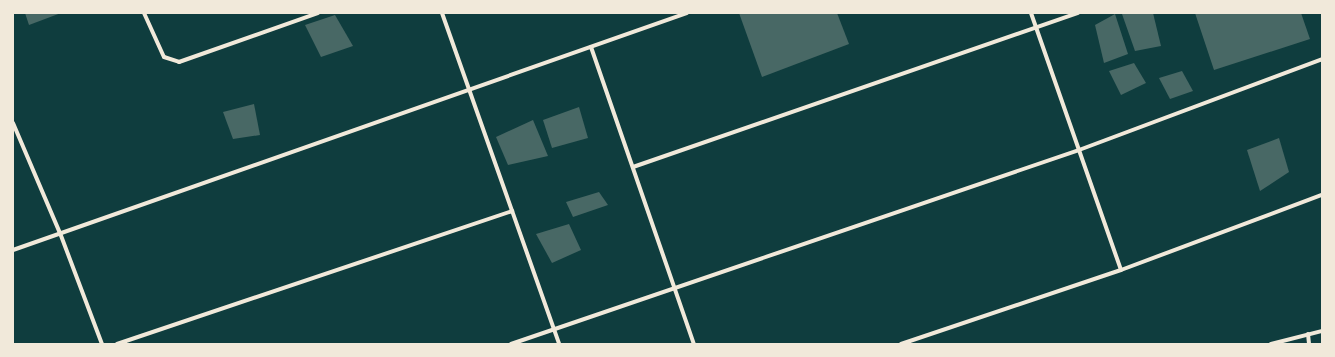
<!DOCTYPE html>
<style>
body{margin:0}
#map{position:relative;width:1335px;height:357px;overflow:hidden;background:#0f3d3e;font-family:Inter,sans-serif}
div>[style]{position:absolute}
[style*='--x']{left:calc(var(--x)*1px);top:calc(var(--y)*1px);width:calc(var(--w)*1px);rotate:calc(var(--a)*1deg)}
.building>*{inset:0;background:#486865}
.minor>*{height:4px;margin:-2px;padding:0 2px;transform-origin:2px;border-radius:2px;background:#f1e9da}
span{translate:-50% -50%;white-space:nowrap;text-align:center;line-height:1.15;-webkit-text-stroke:3px #f1e9da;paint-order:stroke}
.frame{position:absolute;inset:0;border:14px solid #f1e9da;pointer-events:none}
</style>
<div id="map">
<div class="building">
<div style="clip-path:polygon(25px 13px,61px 13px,29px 25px)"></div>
<div style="clip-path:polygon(739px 13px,837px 13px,849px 44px,762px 77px)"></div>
<div style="clip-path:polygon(1128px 13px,1153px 13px,1161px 46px,1135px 51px,1122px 14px)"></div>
<div style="clip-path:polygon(1195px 13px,1301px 13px,1310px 39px,1214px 70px)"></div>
<div style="clip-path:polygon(1115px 14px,1128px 54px,1104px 63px,1095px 25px)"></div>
<div style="clip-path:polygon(335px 15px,353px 46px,321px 57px,305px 25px)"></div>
<div style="clip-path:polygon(1134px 63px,1146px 83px,1121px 95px,1109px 71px)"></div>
<div style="clip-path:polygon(1182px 71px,1193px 91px,1170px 99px,1159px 78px)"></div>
<div style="clip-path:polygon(254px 104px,260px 135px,233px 139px,223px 112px)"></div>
<div style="clip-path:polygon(579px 107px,588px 138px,552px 148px,543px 120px)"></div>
<div style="clip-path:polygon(533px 120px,548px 156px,508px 165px,496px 137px)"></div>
<div style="clip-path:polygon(1279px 138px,1289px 172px,1260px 191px,1247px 150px)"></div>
<div style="clip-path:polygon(599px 192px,608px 205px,573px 217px,566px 202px)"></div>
<div style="clip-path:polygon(569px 224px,581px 250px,552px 263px,536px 234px)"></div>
</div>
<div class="minor">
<div style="--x:144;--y:13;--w:48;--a:65.6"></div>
<div style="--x:164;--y:57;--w:16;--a:18"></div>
<div style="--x:179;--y:62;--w:147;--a:-19.4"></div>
<div style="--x:442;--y:13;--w:351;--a:70.5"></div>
<div style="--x:1031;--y:13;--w:272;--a:70.7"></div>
<div style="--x:591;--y:47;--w:314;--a:70.9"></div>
<div style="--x:13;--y:123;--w:120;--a:66.9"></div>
<div style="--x:60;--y:233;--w:119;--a:69.3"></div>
<div style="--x:633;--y:167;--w:471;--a:-19.1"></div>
<div style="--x:13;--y:250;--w:714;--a:-19.37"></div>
<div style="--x:1308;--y:334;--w:10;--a:84"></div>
<div style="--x:117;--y:344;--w:417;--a:-18.6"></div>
<div style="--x:511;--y:344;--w:600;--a:-18.86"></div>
<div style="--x:1079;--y:150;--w:259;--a:-20.5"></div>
<div style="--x:901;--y:344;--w:232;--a:-18.6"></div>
<div style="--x:1121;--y:270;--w:215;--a:-20.5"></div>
<div style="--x:1271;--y:344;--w:53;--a:-14.3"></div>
</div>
<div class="frame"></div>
</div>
